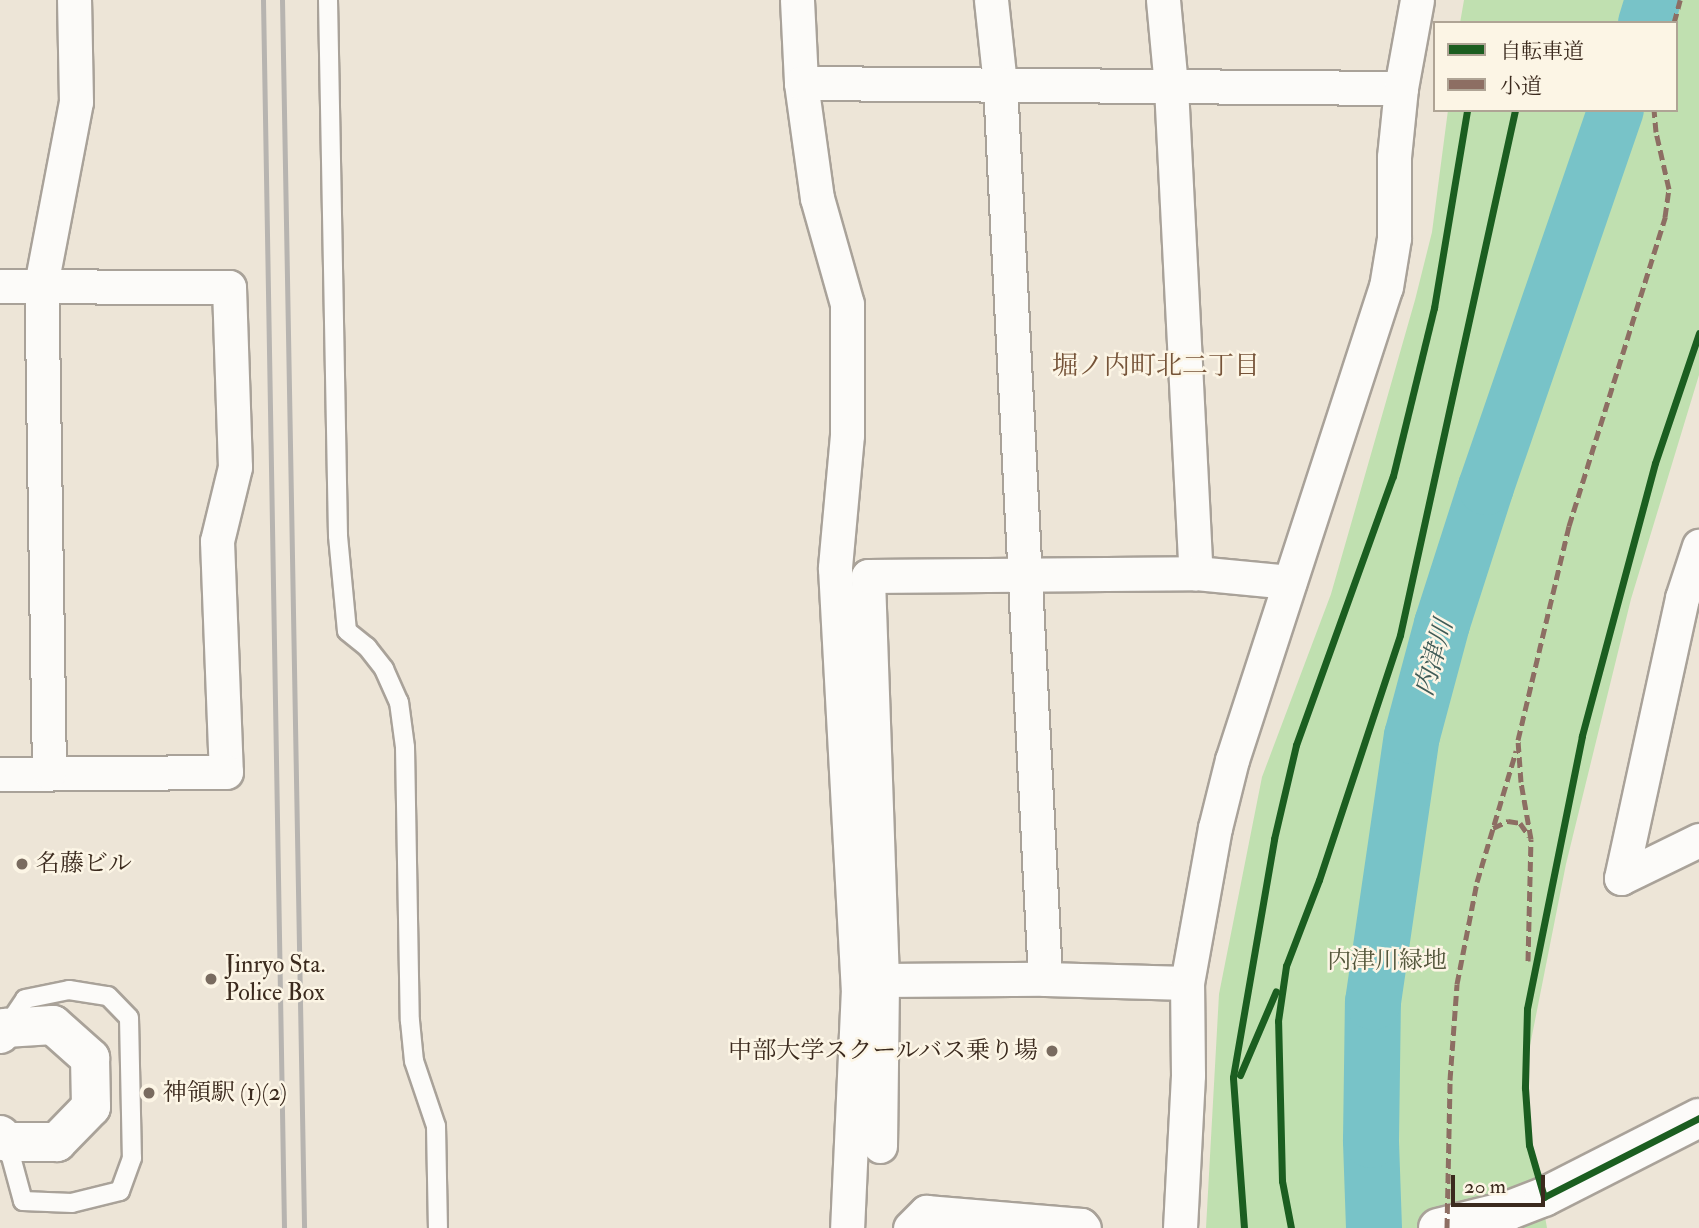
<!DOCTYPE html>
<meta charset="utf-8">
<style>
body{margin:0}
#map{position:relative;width:1699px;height:1228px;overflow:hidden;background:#ede5d7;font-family:"IM FELL Double Pica","Noto Serif JP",serif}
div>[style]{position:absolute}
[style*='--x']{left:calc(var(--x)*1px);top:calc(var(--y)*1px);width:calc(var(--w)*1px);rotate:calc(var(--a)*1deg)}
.green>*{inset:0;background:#c0e0b0}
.river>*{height:56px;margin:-28px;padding:0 28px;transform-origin:28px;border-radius:28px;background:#78c3c8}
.roads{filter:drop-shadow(2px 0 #a9a299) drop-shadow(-2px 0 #a9a299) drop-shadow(0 2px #a9a299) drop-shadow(0 -2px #a9a299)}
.service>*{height:18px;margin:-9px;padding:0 9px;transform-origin:9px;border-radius:9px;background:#fcfbf9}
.minor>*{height:33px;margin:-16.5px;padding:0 16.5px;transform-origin:16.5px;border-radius:16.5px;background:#fcfbf9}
.tertiary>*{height:38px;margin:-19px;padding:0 19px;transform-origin:19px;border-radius:19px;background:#fcfbf9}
.secondary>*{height:38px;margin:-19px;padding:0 19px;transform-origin:19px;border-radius:19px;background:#fcfbf9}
.rail>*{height:5px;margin:-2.5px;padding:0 2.5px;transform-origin:2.5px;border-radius:2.5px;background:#b7b4b0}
.quiet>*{height:5px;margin-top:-2.5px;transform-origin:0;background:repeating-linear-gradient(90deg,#8d6e63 0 10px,transparent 0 15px)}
.cycleway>*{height:7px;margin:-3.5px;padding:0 3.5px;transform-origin:3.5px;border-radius:3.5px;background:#1b5e20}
.dots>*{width:19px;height:19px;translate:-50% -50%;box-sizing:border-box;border:4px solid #fcf5e5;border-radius:50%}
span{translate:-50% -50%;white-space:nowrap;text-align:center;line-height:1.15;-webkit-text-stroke:5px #fcf5e5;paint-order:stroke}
.poi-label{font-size:24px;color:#3b2a1e}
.left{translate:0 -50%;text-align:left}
.right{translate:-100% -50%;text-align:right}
.park-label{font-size:24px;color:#53563b}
.neighbourhood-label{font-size:26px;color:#765439}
.water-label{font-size:26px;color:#3f5b57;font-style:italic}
.legend{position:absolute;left:1433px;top:21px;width:245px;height:91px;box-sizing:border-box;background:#fcf5e5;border:2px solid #afa495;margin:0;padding:9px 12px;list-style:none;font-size:21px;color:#3b2a1e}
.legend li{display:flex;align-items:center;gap:14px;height:35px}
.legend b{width:35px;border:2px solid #afa495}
.scale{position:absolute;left:1451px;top:1175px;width:94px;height:32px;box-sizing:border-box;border:4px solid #3b2a1e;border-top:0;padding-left:9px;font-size:21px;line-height:24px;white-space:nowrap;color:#3b2a1e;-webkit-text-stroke:5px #fcf5e5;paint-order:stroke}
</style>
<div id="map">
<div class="green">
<div style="clip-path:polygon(1464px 0,1699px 0,1699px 375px,1631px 599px,1566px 864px,1522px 1086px,1547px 1228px,1206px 1228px,1219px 994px,1262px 777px,1331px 594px,1415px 300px,1432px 232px,1448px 110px,1676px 110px,1676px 23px,1460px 23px)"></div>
</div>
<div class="river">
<div style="--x:1646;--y:23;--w:24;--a:-73"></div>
<div style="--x:1374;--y:1228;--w:88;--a:-92"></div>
<div style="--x:1371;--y:1140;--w:138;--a:-89.2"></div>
<div style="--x:1373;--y:1002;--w:269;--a:-81.7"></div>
<div style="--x:1412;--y:736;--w:116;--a:-75"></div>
<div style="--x:1442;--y:624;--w:144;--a:-72.2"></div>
<div style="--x:1486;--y:487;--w:399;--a:-71"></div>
</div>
<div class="roads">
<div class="service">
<div style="--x:328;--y:0;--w:536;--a:88.93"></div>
<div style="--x:338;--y:536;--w:95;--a:84.6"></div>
<div style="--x:347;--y:631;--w:26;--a:39"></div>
<div style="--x:367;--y:647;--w:28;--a:52"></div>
<div style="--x:384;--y:669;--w:36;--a:66"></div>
<div style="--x:399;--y:702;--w:45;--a:82.4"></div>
<div style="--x:405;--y:747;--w:274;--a:89"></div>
<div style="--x:410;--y:1021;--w:40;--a:84.3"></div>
<div style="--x:414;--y:1061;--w:69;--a:71.3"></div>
<div style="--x:436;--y:1126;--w:102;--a:88.9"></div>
<div style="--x:7;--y:1026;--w:32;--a:-56"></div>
<div style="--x:25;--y:999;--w:45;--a:-11.6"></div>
<div style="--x:69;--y:990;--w:39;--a:9"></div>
<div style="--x:108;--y:996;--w:30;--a:46"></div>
<div style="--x:129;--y:1018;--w:140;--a:88.8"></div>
<div style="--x:132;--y:1158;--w:35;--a:110"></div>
<div style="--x:120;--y:1191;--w:49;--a:166"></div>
<div style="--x:72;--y:1203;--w:49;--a:-177.7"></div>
<div style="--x:23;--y:1201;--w:61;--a:-105.2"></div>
</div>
<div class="minor">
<div style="--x:797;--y:0;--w:83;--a:87.2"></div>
<div style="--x:801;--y:83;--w:116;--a:82.1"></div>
<div style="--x:817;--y:198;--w:110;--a:74.2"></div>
<div style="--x:847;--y:304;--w:131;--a:90"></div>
<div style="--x:847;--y:435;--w:134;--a:95.2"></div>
<div style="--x:835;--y:568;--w:421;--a:86.9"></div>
<div style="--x:858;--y:988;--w:240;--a:92.6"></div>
<div style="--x:991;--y:0;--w:84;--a:83.9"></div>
<div style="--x:1000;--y:84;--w:896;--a:87.12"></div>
<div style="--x:1163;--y:0;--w:87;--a:84.7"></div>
<div style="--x:1171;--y:87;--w:487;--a:87.1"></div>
<div style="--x:801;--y:83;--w:600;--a:0.48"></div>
<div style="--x:0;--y:286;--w:229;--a:0.3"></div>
<div style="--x:229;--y:287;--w:180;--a:88.1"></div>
<div style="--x:235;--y:467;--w:76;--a:103.7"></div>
<div style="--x:217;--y:541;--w:231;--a:87.8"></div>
<div style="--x:226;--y:772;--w:226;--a:179.5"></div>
<div style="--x:49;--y:772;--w:487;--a:-90.9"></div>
<div style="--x:41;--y:285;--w:186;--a:-79.2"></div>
<div style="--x:76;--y:102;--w:102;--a:-91.1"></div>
<div style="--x:1621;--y:878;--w:287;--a:-77.7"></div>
<div style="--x:1682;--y:598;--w:55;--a:-71.9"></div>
<div style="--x:1621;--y:878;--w:87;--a:-26"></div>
<div style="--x:882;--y:980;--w:163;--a:-0.4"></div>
<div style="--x:1045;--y:979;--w:142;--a:1.6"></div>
<div style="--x:880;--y:1146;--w:166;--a:-89.3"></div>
<div style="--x:882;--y:980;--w:404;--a:-92"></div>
<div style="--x:868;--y:576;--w:328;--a:-0.5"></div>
<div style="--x:1196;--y:573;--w:94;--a:5.5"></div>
<div style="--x:910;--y:1228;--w:23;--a:-45"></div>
<div style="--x:926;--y:1212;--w:156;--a:4.8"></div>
<div style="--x:1081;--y:1225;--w:4;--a:45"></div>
<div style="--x:1180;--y:1228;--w:153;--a:-87"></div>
<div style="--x:1188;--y:1075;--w:92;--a:-90.6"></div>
<div style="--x:1187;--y:983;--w:158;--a:-79.8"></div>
<div style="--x:1215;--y:828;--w:70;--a:-76"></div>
<div style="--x:1232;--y:760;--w:497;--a:-72"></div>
<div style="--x:1386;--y:287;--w:50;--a:-80.7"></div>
<div style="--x:1394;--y:238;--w:81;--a:-90"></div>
<div style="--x:1394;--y:157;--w:69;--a:-84.2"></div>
<div style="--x:1401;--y:88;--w:89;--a:-79.7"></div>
</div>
<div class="tertiary">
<div style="--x:1438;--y:1228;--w:74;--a:-14"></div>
<div style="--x:1510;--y:1210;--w:36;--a:-21"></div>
<div style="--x:1544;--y:1197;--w:174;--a:-27"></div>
</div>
<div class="secondary">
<div style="--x:0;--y:1034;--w:8;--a:-50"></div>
<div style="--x:5;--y:1028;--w:48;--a:-3.6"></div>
<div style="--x:53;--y:1025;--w:50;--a:41.7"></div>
<div style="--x:90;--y:1058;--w:49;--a:88.8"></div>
<div style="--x:91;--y:1107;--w:49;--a:134.2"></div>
<div style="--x:57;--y:1142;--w:50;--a:180"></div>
<div style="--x:7;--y:1142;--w:10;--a:-135"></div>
</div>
</div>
<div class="rail">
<div style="--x:263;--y:0;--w:1228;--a:89.02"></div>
<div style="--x:282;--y:0;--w:1228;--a:88.97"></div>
</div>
<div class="quiet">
<div style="--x:1674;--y:23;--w:24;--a:-75"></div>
<div style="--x:1493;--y:828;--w:17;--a:-25"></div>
<div style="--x:1508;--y:821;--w:12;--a:9"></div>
<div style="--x:1520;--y:823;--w:16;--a:55"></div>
<div style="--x:1528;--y:961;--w:122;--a:-88.6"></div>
<div style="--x:1531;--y:839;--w:58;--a:-100"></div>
<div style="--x:1521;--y:782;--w:42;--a:-94.1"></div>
<div style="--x:1518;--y:740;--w:220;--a:-76.6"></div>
<div style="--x:1569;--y:526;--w:324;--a:-72.7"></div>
<div style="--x:1665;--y:217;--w:28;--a:-82"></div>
<div style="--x:1669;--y:189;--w:58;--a:-102.8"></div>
<div style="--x:1656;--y:132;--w:22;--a:-95"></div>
<div style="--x:1447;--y:1228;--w:148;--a:-88.8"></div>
<div style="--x:1450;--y:1080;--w:96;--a:-85.8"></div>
<div style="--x:1457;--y:984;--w:104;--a:-78.9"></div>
<div style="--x:1477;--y:882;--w:137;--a:-73.4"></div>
</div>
<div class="cycleway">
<div style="--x:1699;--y:333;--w:137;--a:108.7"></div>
<div style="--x:1655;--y:463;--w:283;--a:105"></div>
<div style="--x:1582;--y:736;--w:278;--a:101.4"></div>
<div style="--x:1527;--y:1009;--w:79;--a:91.5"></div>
<div style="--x:1525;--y:1088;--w:57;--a:86"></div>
<div style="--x:1529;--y:1145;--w:54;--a:73.9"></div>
<div style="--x:1544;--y:1197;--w:174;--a:-27"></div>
<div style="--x:1240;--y:1075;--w:91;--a:-66.8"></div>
<div style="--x:1244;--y:1228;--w:151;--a:-94.2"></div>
<div style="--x:1233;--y:1077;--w:242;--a:-80.2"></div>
<div style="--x:1274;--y:839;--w:97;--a:-76.8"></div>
<div style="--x:1296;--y:745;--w:286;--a:-70.2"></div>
<div style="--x:1393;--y:476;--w:173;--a:-76.3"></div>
<div style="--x:1434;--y:308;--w:201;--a:-80.5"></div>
<div style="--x:1291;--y:1228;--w:48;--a:-100.8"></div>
<div style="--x:1282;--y:1181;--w:160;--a:-91.4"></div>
<div style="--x:1278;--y:1021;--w:56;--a:-81.7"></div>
<div style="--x:1286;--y:966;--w:92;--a:-69"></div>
<div style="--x:1319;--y:880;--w:258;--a:-71.7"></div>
<div style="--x:1400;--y:635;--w:537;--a:-77.64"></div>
</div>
<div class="dots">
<div style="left:22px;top:864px;background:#796b5f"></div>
<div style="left:211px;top:979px;background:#796b5f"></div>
<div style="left:1052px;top:1051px;background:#796b5f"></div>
<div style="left:149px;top:1093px;background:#796b5f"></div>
</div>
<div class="poi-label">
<span class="left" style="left:36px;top:864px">名藤ビル</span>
<span class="left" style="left:225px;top:979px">Jinryo Sta.<br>Police Box</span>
<span class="right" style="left:1038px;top:1051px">中部大学スクールバス乗り場</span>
<span class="left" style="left:163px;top:1093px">神領駅 (1)(2)</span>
</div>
<div class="park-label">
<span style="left:1387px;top:961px">内津川緑地</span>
</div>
<div class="neighbourhood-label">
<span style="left:1156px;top:367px">堀ノ内町北二丁目</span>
</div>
<div class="water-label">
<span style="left:1435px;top:658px;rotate:-74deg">内津川</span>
</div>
<ul class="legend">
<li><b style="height:9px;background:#1b5e20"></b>自転車道</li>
<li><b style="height:9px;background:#8d6e63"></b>小道</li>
</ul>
<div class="scale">20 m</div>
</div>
